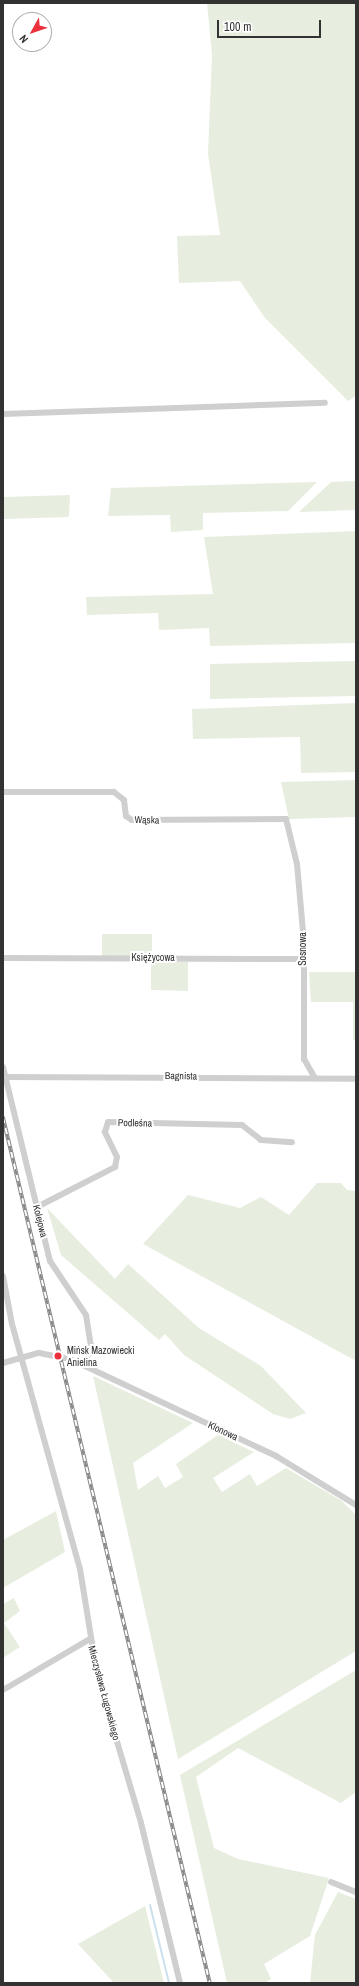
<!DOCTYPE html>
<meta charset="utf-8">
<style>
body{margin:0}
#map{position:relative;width:359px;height:1986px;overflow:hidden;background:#fff;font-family:"Archivo Narrow",sans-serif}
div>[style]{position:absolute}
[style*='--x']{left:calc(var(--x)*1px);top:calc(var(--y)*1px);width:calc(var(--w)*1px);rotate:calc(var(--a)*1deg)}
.green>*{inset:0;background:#e7eee0}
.stream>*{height:2px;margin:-1px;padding:0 1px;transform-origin:1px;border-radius:1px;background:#cce0ee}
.minor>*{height:6px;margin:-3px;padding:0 3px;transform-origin:3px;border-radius:3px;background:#cfcfcf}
.rail>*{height:3.5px;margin-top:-1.75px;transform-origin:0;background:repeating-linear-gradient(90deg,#fff 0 6px,#878787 0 12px);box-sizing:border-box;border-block:1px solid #878787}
.dots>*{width:11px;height:11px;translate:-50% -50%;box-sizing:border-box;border:2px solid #fff;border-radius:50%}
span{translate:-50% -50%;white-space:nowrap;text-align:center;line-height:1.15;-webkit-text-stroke:4px #fff;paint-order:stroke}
.street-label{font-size:10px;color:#323232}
.poi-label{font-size:10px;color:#323232}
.left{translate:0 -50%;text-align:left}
.frame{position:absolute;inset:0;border:4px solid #323232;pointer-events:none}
.north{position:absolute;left:12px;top:12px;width:40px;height:40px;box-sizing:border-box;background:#fff;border:1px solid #adadad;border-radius:50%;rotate:230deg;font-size:11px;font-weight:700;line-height:16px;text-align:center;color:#323232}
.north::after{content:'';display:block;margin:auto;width:14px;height:18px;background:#eb313c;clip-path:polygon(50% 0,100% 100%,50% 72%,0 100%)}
.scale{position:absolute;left:217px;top:20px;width:104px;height:18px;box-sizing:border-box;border:2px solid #323232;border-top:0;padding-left:5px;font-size:12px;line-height:14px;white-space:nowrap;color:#323232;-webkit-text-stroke:3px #fff;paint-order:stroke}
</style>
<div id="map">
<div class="green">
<div style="clip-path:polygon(207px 3px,356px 3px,356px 396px,348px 401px,265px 318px,240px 281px,179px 283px,177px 236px,220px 235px,208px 154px,212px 55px)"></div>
<div style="clip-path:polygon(356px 481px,356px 510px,299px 512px,331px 482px)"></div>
<div style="clip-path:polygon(317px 482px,288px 511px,203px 513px,203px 530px,171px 532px,170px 515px,108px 516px,111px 488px)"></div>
<div style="clip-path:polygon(70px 495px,69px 517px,3px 519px,3px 497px)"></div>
<div style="clip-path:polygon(356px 531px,356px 643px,210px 646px,209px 628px,159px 630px,158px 613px,87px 615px,86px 597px,213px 594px,204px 537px)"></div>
<div style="clip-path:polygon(356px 661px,356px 696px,210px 699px,210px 664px)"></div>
<div style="clip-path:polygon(356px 703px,356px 772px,301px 773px,300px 737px,193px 739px,192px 709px)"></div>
<div style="clip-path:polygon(356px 780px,356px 817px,289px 819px,281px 782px)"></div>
<div style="clip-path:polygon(102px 934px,152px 934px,152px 956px,102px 956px)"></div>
<div style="clip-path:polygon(151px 962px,188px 962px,188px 991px,151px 990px)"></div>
<div style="clip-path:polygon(309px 972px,356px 972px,356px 1040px,353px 1040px,353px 1002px,311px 1002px)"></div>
<div style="clip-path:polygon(317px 1183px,341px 1183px,347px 1190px,356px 1191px,356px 1361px,143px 1244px,188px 1195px,240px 1208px,261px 1197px,289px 1215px)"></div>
<div style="clip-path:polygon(47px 1208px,115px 1279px,128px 1264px,199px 1328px,261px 1366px,306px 1413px,290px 1419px,273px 1414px,184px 1355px,165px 1334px,159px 1340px,61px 1255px)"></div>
<div style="clip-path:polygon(93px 1376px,193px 1423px,133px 1463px,138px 1490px,158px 1476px,165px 1488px,183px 1477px,176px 1464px,218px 1435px,254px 1452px,213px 1478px,222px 1492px,250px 1474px,257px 1486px,286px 1468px,342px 1501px,356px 1515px,356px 1651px,178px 1759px)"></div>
<div style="clip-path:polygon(56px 1511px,65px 1552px,3px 1588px,3px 1540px)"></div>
<div style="clip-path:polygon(14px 1598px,20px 1611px,4px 1623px,20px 1647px,3px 1658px,3px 1604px)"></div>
<div style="clip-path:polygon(356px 1670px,356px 1792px,341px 1803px,238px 1748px,196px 1777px,214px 1848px,238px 1859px,329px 1878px,310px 1936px,264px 1964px,271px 1979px,265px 1983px,227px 1983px,180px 1775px)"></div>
<div style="clip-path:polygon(338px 1892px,356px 1899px,356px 1983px,310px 1983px,315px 1935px)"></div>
<div style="clip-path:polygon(145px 1906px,164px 1983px,114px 1983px,78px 1944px)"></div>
</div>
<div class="stream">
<div style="--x:150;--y:1905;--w:80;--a:76.3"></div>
</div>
<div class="minor">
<div style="--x:3;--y:414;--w:322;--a:-2"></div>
<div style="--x:3;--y:792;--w:111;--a:0"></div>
<div style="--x:114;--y:792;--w:13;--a:39"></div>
<div style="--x:124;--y:800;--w:16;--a:83"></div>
<div style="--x:126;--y:816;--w:7;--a:34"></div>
<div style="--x:132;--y:820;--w:154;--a:-0.4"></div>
<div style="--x:286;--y:819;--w:46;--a:76.3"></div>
<div style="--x:297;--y:864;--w:78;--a:84.9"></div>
<div style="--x:304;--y:942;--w:117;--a:90"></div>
<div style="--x:304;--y:1059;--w:22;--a:60"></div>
<div style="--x:3;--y:958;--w:299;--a:0.2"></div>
<div style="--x:3;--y:1067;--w:200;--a:76.4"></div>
<div style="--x:50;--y:1261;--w:65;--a:56.3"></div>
<div style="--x:86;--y:1315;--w:30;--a:81"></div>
<div style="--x:91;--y:1345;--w:21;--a:107"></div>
<div style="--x:6;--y:1077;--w:350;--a:0.3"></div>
<div style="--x:37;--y:1207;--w:88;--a:-27.1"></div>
<div style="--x:115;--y:1167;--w:10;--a:-79"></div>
<div style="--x:117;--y:1157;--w:28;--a:-116"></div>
<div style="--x:105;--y:1132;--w:10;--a:-73"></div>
<div style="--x:108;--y:1122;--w:134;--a:1.3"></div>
<div style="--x:242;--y:1125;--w:24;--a:38"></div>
<div style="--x:261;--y:1140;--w:31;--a:4"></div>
<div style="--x:3;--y:1276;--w:49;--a:79.4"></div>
<div style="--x:12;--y:1324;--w:254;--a:74.5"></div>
<div style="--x:80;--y:1569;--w:106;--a:80.8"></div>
<div style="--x:97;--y:1674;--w:155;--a:73.5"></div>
<div style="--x:141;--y:1823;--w:165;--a:76.3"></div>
<div style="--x:3;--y:1363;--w:37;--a:-16"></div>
<div style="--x:39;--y:1353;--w:32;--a:11"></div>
<div style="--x:70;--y:1359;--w:228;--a:25.2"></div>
<div style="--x:276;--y:1456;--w:94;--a:31.5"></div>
<div style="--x:3;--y:1690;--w:101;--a:-30.4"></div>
<div style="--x:331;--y:1882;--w:27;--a:22"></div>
</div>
<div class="rail">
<div style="--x:3;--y:1117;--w:890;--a:76.56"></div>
</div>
<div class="dots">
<div style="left:58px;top:1356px;background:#eb313c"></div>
</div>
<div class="street-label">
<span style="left:147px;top:820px;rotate:1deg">Wąska</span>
<span style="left:303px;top:949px;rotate:-90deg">Sosnowa</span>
<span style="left:153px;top:958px">Księżycowa</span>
<span style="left:181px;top:1076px;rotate:1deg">Bagnista</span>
<span style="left:135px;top:1123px;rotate:1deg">Podleśna</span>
<span style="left:40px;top:1221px;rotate:76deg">Kolejowa</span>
<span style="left:223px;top:1431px;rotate:25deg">Klonowa</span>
<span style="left:104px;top:1693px;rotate:75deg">Mieczysława Ługowskiego</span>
</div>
<div class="poi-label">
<span class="left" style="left:67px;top:1356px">Mińsk Mazowiecki<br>Anielina</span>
</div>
<div class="frame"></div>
<div class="north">N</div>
<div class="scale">100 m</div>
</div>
